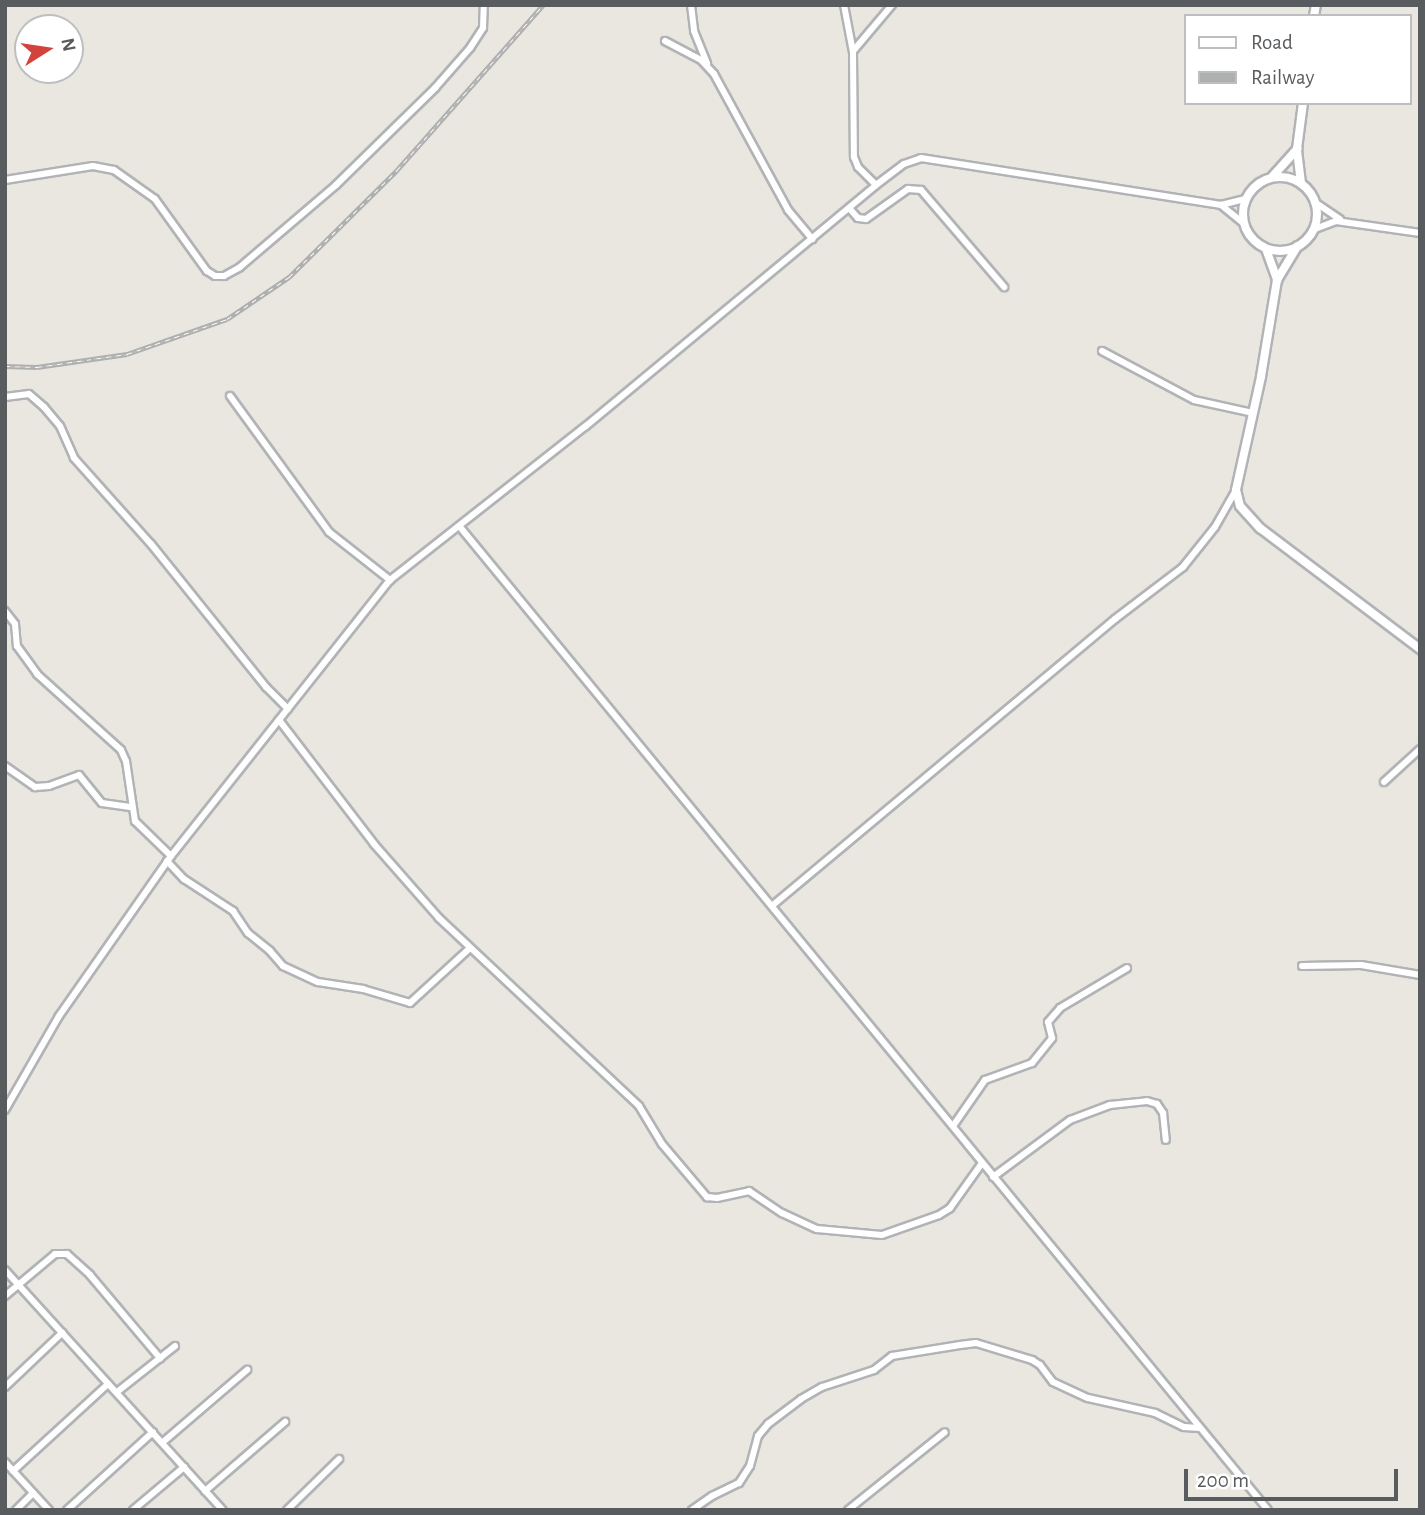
<!DOCTYPE html>
<style>
body{margin:0}
#map{position:relative;width:1425px;height:1515px;overflow:hidden;background:#eae7e0;font-family:"Alegreya Sans",sans-serif}
div>[style]{position:absolute}
[style*='--x']{left:calc(var(--x)*1px);top:calc(var(--y)*1px);width:calc(var(--w)*1px);rotate:calc(var(--a)*1deg)}
.roads{filter:drop-shadow(2px 0 #b1b3b6) drop-shadow(-2px 0 #b1b3b6) drop-shadow(0 2px #b1b3b6) drop-shadow(0 -2px #b1b3b6)}
.minor>*{height:6px;margin:-3px;padding:0 3px;transform-origin:3px;border-radius:3px;background:#fff}
.tertiary>*{height:8px;margin:-4px;padding:0 4px;transform-origin:4px;border-radius:4px;background:#fff}
.tertiary>.ring{margin:-4px;padding:0;box-sizing:content-box;background:none;border:8px solid #fff;border-radius:50%}
.rail>*{height:4.5px;margin-top:-2.25px;transform-origin:0;background:repeating-linear-gradient(90deg,#fff 0 5px,#aeafaf 0 10px);box-sizing:border-box;border-block:2px solid #aeafaf}
span{translate:-50% -50%;white-space:nowrap;text-align:center;line-height:1.15;-webkit-text-stroke:5px #fff;paint-order:stroke}
.frame{position:absolute;inset:0;border:7px solid #595c5f;pointer-events:none}
.legend{position:absolute;left:1184px;top:14px;width:228px;height:91px;box-sizing:border-box;background:#fff;border:2px solid #bdbebf;margin:0;padding:9px 12px;list-style:none;font-size:21px;color:#595c5f}
.legend li{display:flex;align-items:center;gap:14px;height:35px}
.legend b{width:35px;border:2px solid #bdbebf}
.north{position:absolute;left:14px;top:14px;width:70px;height:70px;box-sizing:border-box;background:#fff;border:2px solid #bdbebf;border-radius:50%;rotate:78deg;font-size:19px;font-weight:700;line-height:28px;text-align:center;color:#595c5f}
.north::after{content:'';display:block;margin:auto;width:24px;height:32px;background:#d3423d;clip-path:polygon(50% 0,100% 100%,50% 72%,0 100%)}
.scale{position:absolute;left:1184px;top:1469px;width:214px;height:32px;box-sizing:border-box;border:4px solid #595c5f;border-top:0;padding-left:9px;font-size:21px;line-height:24px;white-space:nowrap;color:#595c5f;-webkit-text-stroke:5px #fff;paint-order:stroke}
</style>
<div id="map">
<div class="roads">
<div class="minor">
<div style="--x:691;--y:5;--w:26;--a:83"></div>
<div style="--x:694;--y:31;--w:35;--a:68"></div>
<div style="--x:844;--y:5;--w:48;--a:79.2"></div>
<div style="--x:853;--y:52;--w:105;--a:89.5"></div>
<div style="--x:854;--y:157;--w:11;--a:68"></div>
<div style="--x:858;--y:167;--w:25;--a:45"></div>
<div style="--x:665;--y:41;--w:41;--a:27.8"></div>
<div style="--x:701;--y:60;--w:19;--a:47"></div>
<div style="--x:714;--y:74;--w:155;--a:61.4"></div>
<div style="--x:788;--y:210;--w:38;--a:50"></div>
<div style="--x:854;--y:50;--w:59;--a:-49.8"></div>
<div style="--x:5;--y:180;--w:89;--a:-9"></div>
<div style="--x:93;--y:166;--w:21;--a:11"></div>
<div style="--x:114;--y:170;--w:50;--a:35.3"></div>
<div style="--x:155;--y:199;--w:89;--a:54.2"></div>
<div style="--x:207;--y:271;--w:9;--a:32"></div>
<div style="--x:215;--y:276;--w:9;--a:0"></div>
<div style="--x:224;--y:276;--w:18;--a:-29"></div>
<div style="--x:240;--y:267;--w:126;--a:-40.5"></div>
<div style="--x:336;--y:185;--w:139;--a:-44.4"></div>
<div style="--x:435;--y:88;--w:53;--a:-48.8"></div>
<div style="--x:470;--y:48;--w:24;--a:-57"></div>
<div style="--x:483;--y:28;--w:23;--a:-88"></div>
<div style="--x:1316;--y:203;--w:29;--a:34"></div>
<div style="--x:1221;--y:205;--w:28;--a:39"></div>
<div style="--x:849;--y:208;--w:13;--a:48"></div>
<div style="--x:858;--y:218;--w:8;--a:7"></div>
<div style="--x:866;--y:219;--w:52;--a:-35.5"></div>
<div style="--x:908;--y:189;--w:13;--a:4"></div>
<div style="--x:921;--y:190;--w:128;--a:49.4"></div>
<div style="--x:1315;--y:229;--w:22;--a:-21"></div>
<div style="--x:1336;--y:221;--w:85;--a:8.1"></div>
<div style="--x:1102;--y:351;--w:104;--a:28"></div>
<div style="--x:1194;--y:400;--w:60;--a:12.4"></div>
<div style="--x:230;--y:396;--w:168;--a:53.9"></div>
<div style="--x:329;--y:532;--w:78;--a:38.2"></div>
<div style="--x:5;--y:397;--w:24;--a:-7"></div>
<div style="--x:29;--y:394;--w:20;--a:41"></div>
<div style="--x:44;--y:407;--w:25;--a:50"></div>
<div style="--x:60;--y:426;--w:35;--a:66"></div>
<div style="--x:74;--y:458;--w:115;--a:48.2"></div>
<div style="--x:151;--y:544;--w:184;--a:51.2"></div>
<div style="--x:266;--y:687;--w:31;--a:45"></div>
<div style="--x:460;--y:527;--w:1272;--a:50.58"></div>
<div style="--x:5;--y:611;--w:16;--a:52"></div>
<div style="--x:15;--y:624;--w:22;--a:85"></div>
<div style="--x:17;--y:646;--w:34;--a:54"></div>
<div style="--x:37;--y:674;--w:113;--a:42.1"></div>
<div style="--x:121;--y:750;--w:12;--a:66"></div>
<div style="--x:126;--y:761;--w:61;--a:81.5"></div>
<div style="--x:135;--y:821;--w:50;--a:44.2"></div>
<div style="--x:279;--y:720;--w:156;--a:52.5"></div>
<div style="--x:374;--y:844;--w:98;--a:48.7"></div>
<div style="--x:439;--y:918;--w:274;--a:43.2"></div>
<div style="--x:639;--y:1106;--w:44;--a:58.8"></div>
<div style="--x:662;--y:1144;--w:70;--a:49.7"></div>
<div style="--x:707;--y:1197;--w:10;--a:6"></div>
<div style="--x:717;--y:1198;--w:33;--a:-12"></div>
<div style="--x:749;--y:1191;--w:40;--a:34"></div>
<div style="--x:782;--y:1213;--w:38;--a:25"></div>
<div style="--x:817;--y:1229;--w:65;--a:5.3"></div>
<div style="--x:882;--y:1235;--w:60;--a:-19.3"></div>
<div style="--x:939;--y:1215;--w:13;--a:-32"></div>
<div style="--x:950;--y:1208;--w:55;--a:-54.6"></div>
<div style="--x:5;--y:766;--w:37;--a:35"></div>
<div style="--x:35;--y:787;--w:14;--a:-4"></div>
<div style="--x:49;--y:786;--w:32;--a:-20"></div>
<div style="--x:79;--y:775;--w:36;--a:51"></div>
<div style="--x:102;--y:803;--w:30;--a:8"></div>
<div style="--x:1384;--y:782;--w:49;--a:-42.5"></div>
<div style="--x:167;--y:861;--w:25;--a:47"></div>
<div style="--x:184;--y:879;--w:59;--a:33.1"></div>
<div style="--x:233;--y:911;--w:27;--a:56"></div>
<div style="--x:248;--y:933;--w:28;--a:39"></div>
<div style="--x:270;--y:951;--w:20;--a:49"></div>
<div style="--x:283;--y:966;--w:38;--a:25"></div>
<div style="--x:318;--y:982;--w:46;--a:8.8"></div>
<div style="--x:363;--y:989;--w:49;--a:16.6"></div>
<div style="--x:410;--y:1003;--w:81;--a:-42.5"></div>
<div style="--x:773;--y:905;--w:446;--a:-39.9"></div>
<div style="--x:1115;--y:619;--w:86;--a:-37.4"></div>
<div style="--x:1183;--y:567;--w:51;--a:-51.3"></div>
<div style="--x:1215;--y:527;--w:43;--a:-60.4"></div>
<div style="--x:1302;--y:966;--w:59;--a:-1"></div>
<div style="--x:1361;--y:965;--w:60;--a:9.6"></div>
<div style="--x:5;--y:1110;--w:108;--a:-60.1"></div>
<div style="--x:59;--y:1016;--w:195;--a:-55"></div>
<div style="--x:171;--y:856;--w:352;--a:-51.6"></div>
<div style="--x:390;--y:580;--w:249;--a:-38.2"></div>
<div style="--x:586;--y:426;--w:377;--a:-39.7"></div>
<div style="--x:876;--y:185;--w:35;--a:-37"></div>
<div style="--x:904;--y:164;--w:18;--a:-19"></div>
<div style="--x:921;--y:158;--w:304;--a:8.9"></div>
<div style="--x:1221;--y:205;--w:25;--a:-14"></div>
<div style="--x:953;--y:1126;--w:56;--a:-55.2"></div>
<div style="--x:985;--y:1080;--w:50;--a:-19.9"></div>
<div style="--x:1032;--y:1063;--w:32;--a:-51"></div>
<div style="--x:1052;--y:1038;--w:16;--a:-104"></div>
<div style="--x:1048;--y:1022;--w:18;--a:-49"></div>
<div style="--x:1060;--y:1008;--w:78;--a:-30.8"></div>
<div style="--x:993;--y:1177;--w:96;--a:-36.5"></div>
<div style="--x:1070;--y:1120;--w:43;--a:-20.6"></div>
<div style="--x:1110;--y:1105;--w:37;--a:-6"></div>
<div style="--x:1147;--y:1101;--w:10;--a:17"></div>
<div style="--x:1157;--y:1104;--w:11;--a:56"></div>
<div style="--x:1163;--y:1113;--w:27;--a:84"></div>
<div style="--x:5;--y:1270;--w:324;--a:47.8"></div>
<div style="--x:5;--y:1296;--w:65;--a:-40"></div>
<div style="--x:55;--y:1254;--w:12;--a:0"></div>
<div style="--x:67;--y:1254;--w:31;--a:42"></div>
<div style="--x:90;--y:1275;--w:109;--a:49.9"></div>
<div style="--x:5;--y:1387;--w:79;--a:-43.5"></div>
<div style="--x:117;--y:1392;--w:74;--a:-38.4"></div>
<div style="--x:163;--y:1442;--w:111;--a:-40.6"></div>
<div style="--x:5;--y:1462;--w:65;--a:47.5"></div>
<div style="--x:13;--y:1471;--w:129;--a:-42.5"></div>
<div style="--x:205;--y:1491;--w:106;--a:-40.8"></div>
<div style="--x:16;--y:1510;--w:24;--a:-45"></div>
<div style="--x:67;--y:1510;--w:116;--a:-42.2"></div>
<div style="--x:133;--y:1510;--w:67;--a:-40.1"></div>
<div style="--x:287;--y:1510;--w:73;--a:-44.4"></div>
<div style="--x:692;--y:1510;--w:24;--a:-35"></div>
<div style="--x:712;--y:1496;--w:30;--a:-26"></div>
<div style="--x:739;--y:1483;--w:20;--a:-57"></div>
<div style="--x:750;--y:1466;--w:31;--a:-75"></div>
<div style="--x:758;--y:1436;--w:16;--a:-50"></div>
<div style="--x:768;--y:1424;--w:41;--a:-37.1"></div>
<div style="--x:801;--y:1399;--w:24;--a:-30"></div>
<div style="--x:822;--y:1387;--w:55;--a:-18.1"></div>
<div style="--x:874;--y:1370;--w:23;--a:-38"></div>
<div style="--x:892;--y:1356;--w:69;--a:-9.2"></div>
<div style="--x:960;--y:1345;--w:16;--a:-7"></div>
<div style="--x:976;--y:1343;--w:59;--a:16.9"></div>
<div style="--x:1032;--y:1360;--w:9;--a:32"></div>
<div style="--x:1040;--y:1365;--w:21;--a:53"></div>
<div style="--x:1053;--y:1382;--w:38;--a:25"></div>
<div style="--x:1088;--y:1398;--w:69;--a:12.6"></div>
<div style="--x:1155;--y:1413;--w:32;--a:26"></div>
<div style="--x:1184;--y:1427;--w:16;--a:4"></div>
<div style="--x:848;--y:1510;--w:124;--a:-38.8"></div>
</div>
<div class="tertiary">
<div style="--x:1314;--y:16;--w:11;--a:-80"></div>
<div class="ring" style="left:1243px;top:177px;width:66px;height:66px"></div>
<div style="--x:1272;--y:177;--w:38;--a:-48"></div>
<div style="--x:1301;--y:183;--w:34;--a:-97"></div>
<div style="--x:1297;--y:149;--w:46;--a:-82.6"></div>
<div style="--x:1266;--y:249;--w:33;--a:70"></div>
<div style="--x:1277;--y:280;--w:98;--a:99.4"></div>
<div style="--x:1261;--y:377;--w:116;--a:102.5"></div>
<div style="--x:1236;--y:490;--w:16;--a:76"></div>
<div style="--x:1240;--y:506;--w:30;--a:48"></div>
<div style="--x:1260;--y:528;--w:201;--a:37.1"></div>
<div style="--x:1277;--y:280;--w:39;--a:-59"></div>
</div>
</div>
<div class="rail">
<div style="--x:5;--y:366;--w:32;--a:2"></div>
<div style="--x:37;--y:367;--w:91;--a:-8.2"></div>
<div style="--x:127;--y:354;--w:106;--a:-19.3"></div>
<div style="--x:227;--y:319;--w:75;--a:-34.1"></div>
<div style="--x:289;--y:277;--w:152;--a:-44.7"></div>
<div style="--x:397;--y:170;--w:220;--a:-48.5"></div>
</div>
<div class="frame"></div>
<ul class="legend">
<li><b style="height:9px;background:#fff"></b>Road</li>
<li><b style="height:9px;background:#aeafaf"></b>Railway</li>
</ul>
<div class="north">N</div>
<div class="scale">200 m</div>
</div>
